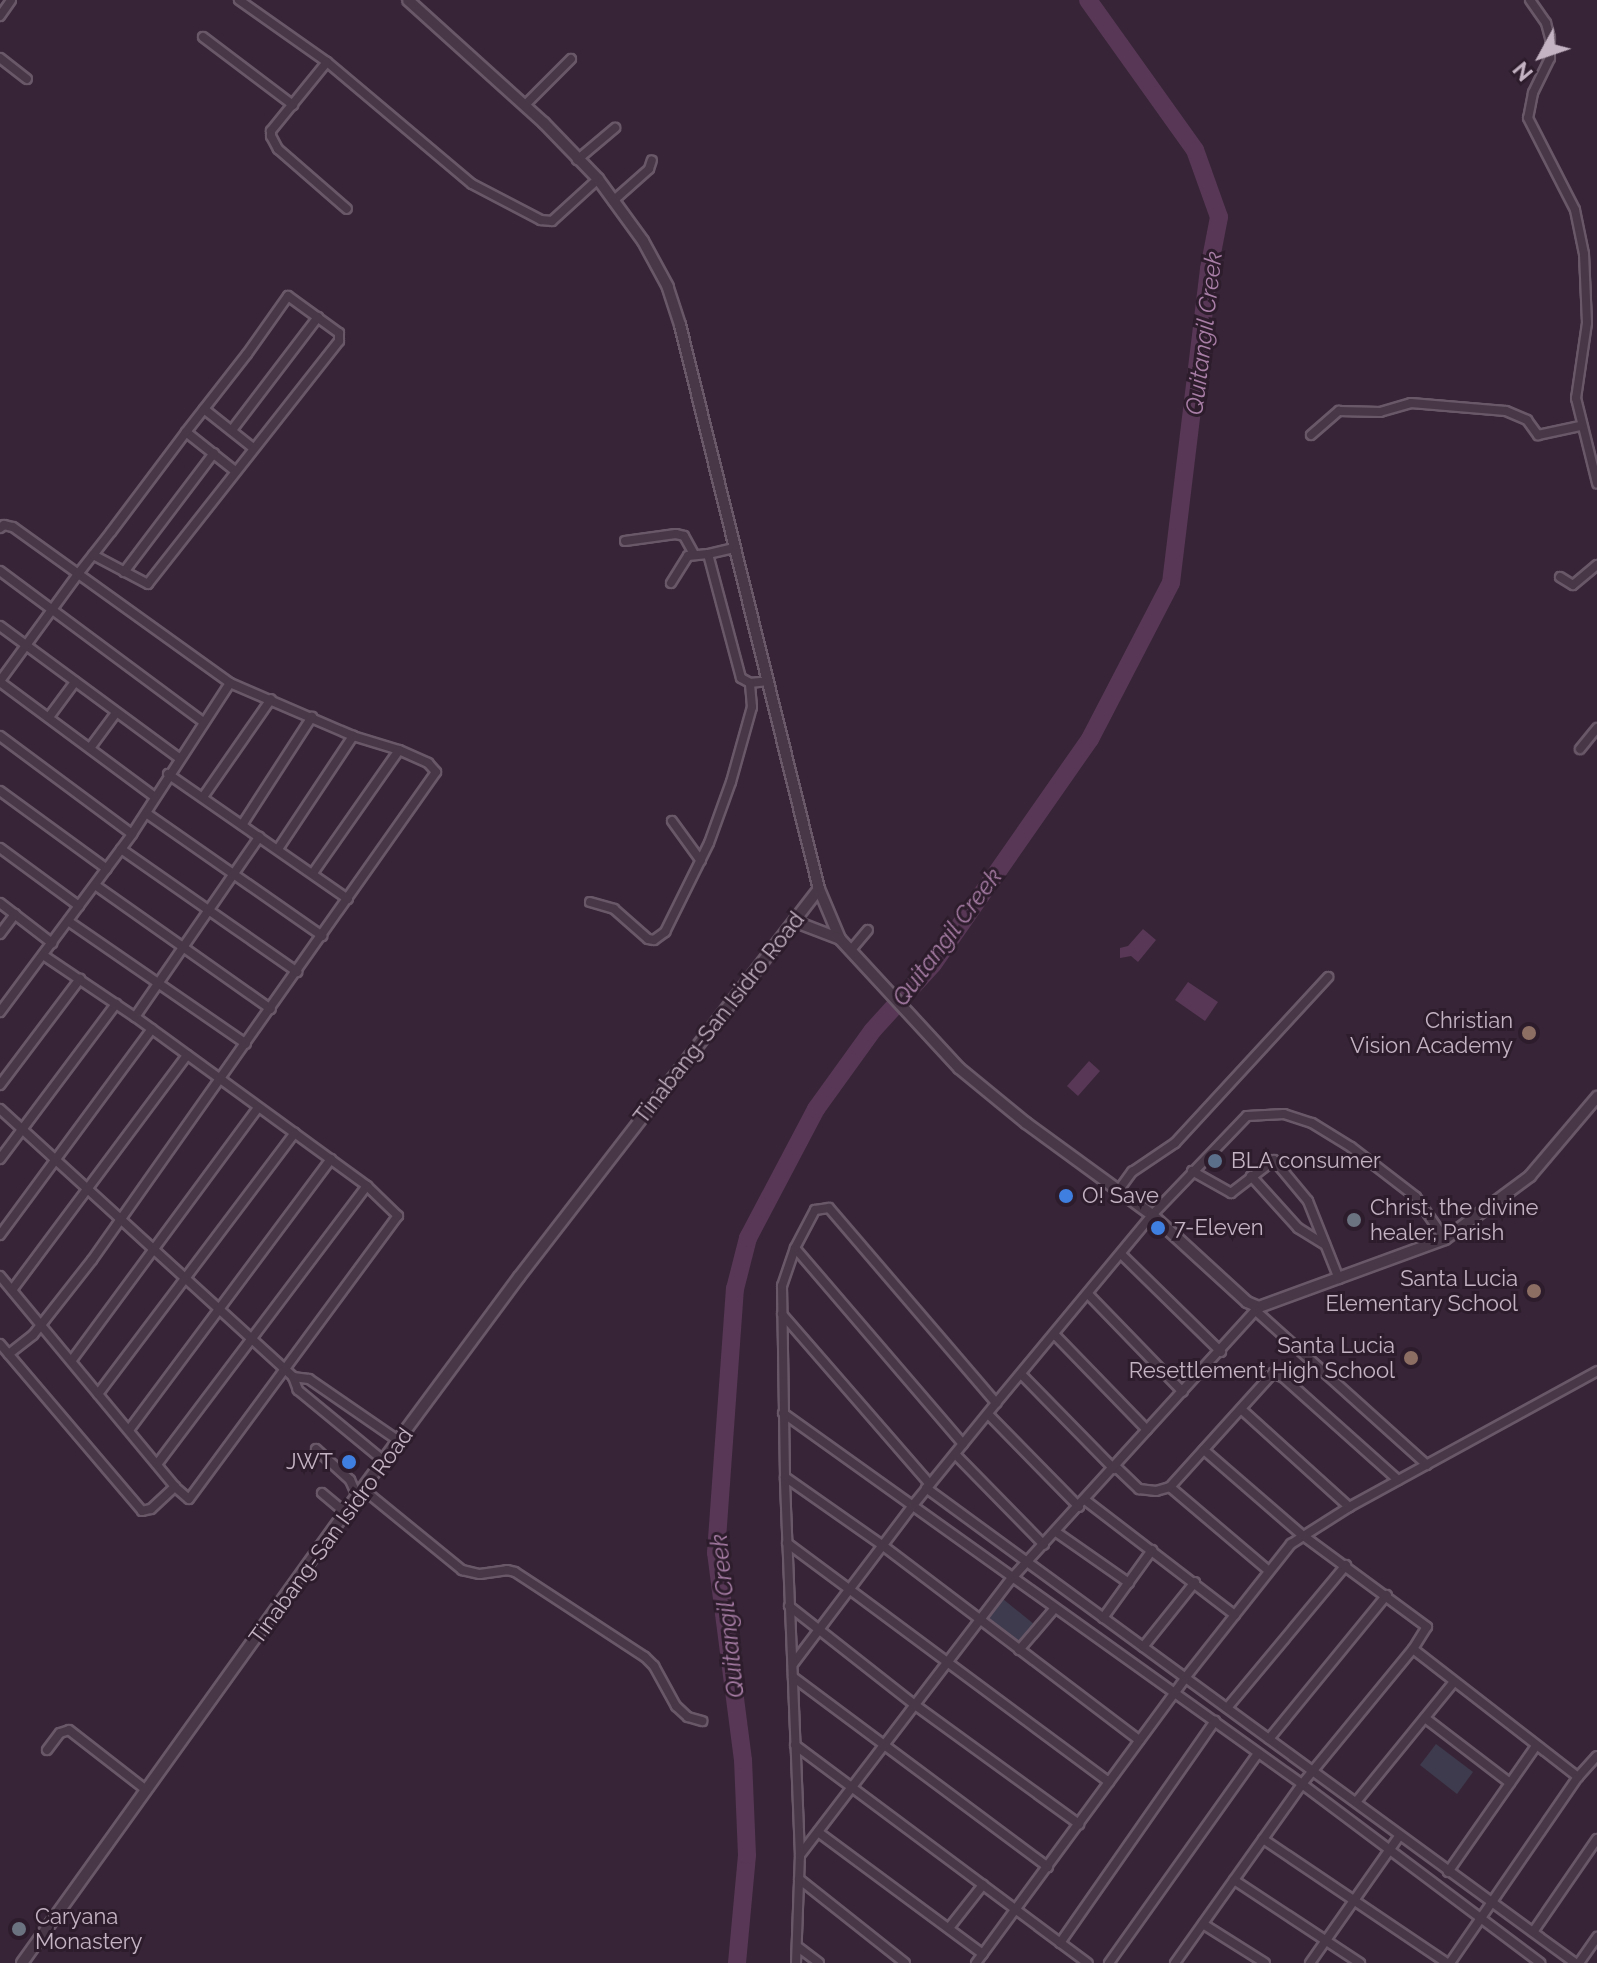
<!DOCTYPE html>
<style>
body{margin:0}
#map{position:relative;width:1597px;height:1963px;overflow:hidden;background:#372537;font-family:Raleway,sans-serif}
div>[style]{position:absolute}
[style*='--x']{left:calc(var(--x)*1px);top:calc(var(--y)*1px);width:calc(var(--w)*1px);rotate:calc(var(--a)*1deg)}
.green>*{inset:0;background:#3f3b4e}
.water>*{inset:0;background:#583756}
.river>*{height:18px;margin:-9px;padding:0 9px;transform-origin:9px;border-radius:9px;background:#583756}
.roads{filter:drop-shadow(2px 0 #695868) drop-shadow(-2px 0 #695868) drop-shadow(0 2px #695868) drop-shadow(0 -2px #695868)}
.minor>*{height:8px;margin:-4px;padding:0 4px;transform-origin:4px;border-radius:4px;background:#483847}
.tertiary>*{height:10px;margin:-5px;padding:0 5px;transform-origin:5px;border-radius:5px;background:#483847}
.dots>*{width:22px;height:22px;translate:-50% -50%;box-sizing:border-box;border:4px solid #2d1d2c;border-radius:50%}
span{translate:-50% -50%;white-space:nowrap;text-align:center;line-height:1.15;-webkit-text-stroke:6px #2d1d2c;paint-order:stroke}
.street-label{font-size:22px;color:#c4b3c3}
.poi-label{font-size:22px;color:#c4b3c3}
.right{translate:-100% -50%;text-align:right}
.left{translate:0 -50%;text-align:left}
.water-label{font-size:24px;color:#a97ea7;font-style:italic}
.north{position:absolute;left:1501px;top:16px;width:80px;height:80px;-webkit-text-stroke:6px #2d1d2c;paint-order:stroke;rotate:230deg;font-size:22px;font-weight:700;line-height:32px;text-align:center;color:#c4b3c3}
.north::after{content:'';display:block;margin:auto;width:28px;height:36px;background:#c4b3c3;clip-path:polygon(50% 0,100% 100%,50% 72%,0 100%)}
</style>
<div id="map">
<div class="green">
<div style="clip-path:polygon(1003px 1599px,1035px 1625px,1020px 1643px,988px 1618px)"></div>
<div style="clip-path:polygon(1436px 1744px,1473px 1772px,1457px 1794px,1420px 1765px)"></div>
</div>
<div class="water">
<div style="clip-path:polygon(1143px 929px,1156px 940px,1138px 962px,1131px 956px,1120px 958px,1120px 948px,1128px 946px)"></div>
<div style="clip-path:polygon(1188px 982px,1218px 1002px,1205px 1021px,1175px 1000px)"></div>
<div style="clip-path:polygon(1089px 1061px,1100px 1071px,1078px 1096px,1067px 1086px)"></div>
</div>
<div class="river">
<div style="--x:737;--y:1963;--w:108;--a:-84.7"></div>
<div style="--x:747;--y:1855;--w:95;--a:-92.4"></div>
<div style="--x:743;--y:1760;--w:209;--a:-97.4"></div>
<div style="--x:716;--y:1553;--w:265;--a:-85.9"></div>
<div style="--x:735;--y:1289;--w:53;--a:-75.7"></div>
<div style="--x:748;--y:1238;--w:146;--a:-62.2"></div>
<div style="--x:816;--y:1109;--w:97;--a:-54.2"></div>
<div style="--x:873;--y:1030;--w:89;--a:-47.7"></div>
<div style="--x:933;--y:964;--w:274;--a:-55.1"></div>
<div style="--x:1090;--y:739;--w:176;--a:-62.6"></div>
<div style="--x:1171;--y:583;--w:316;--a:-83.1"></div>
<div style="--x:1209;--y:269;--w:53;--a:-79.1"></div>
<div style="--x:1219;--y:217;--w:71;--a:-109.7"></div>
<div style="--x:1195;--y:150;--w:184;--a:-125.5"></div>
</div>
<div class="roads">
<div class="minor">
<div style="--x:239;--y:0;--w:108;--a:35.2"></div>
<div style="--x:327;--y:62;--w:189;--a:40.1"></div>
<div style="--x:472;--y:184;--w:78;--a:27.6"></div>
<div style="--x:541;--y:220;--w:11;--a:5"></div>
<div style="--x:552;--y:221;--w:62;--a:-42.4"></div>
<div style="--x:1530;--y:0;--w:28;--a:55"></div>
<div style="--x:1546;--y:23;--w:16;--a:75"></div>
<div style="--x:1550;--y:38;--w:20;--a:90"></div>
<div style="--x:1550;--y:58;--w:39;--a:116"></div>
<div style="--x:1533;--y:93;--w:25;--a:101"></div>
<div style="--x:1528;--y:118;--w:103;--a:62.9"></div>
<div style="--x:1575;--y:210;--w:45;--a:78.4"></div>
<div style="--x:1584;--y:254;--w:69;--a:87.5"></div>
<div style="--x:1587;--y:323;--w:76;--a:98.3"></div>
<div style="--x:1576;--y:398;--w:88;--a:76.1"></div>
<div style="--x:0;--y:16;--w:19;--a:-55"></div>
<div style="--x:203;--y:37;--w:113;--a:37.1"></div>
<div style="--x:0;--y:58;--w:34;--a:38"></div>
<div style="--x:327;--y:62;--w:89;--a:129.1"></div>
<div style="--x:271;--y:131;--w:5;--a:90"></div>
<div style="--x:271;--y:136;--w:15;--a:62"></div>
<div style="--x:278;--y:149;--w:91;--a:41"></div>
<div style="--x:525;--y:105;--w:65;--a:-45"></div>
<div style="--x:577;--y:160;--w:50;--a:-40.1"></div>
<div style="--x:613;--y:201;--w:48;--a:-41.6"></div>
<div style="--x:649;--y:169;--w:9;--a:-72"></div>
<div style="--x:204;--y:409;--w:63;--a:38.5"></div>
<div style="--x:232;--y:430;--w:142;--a:-52.7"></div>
<div style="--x:186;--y:432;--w:63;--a:38.5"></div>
<div style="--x:1311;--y:435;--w:37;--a:-41"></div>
<div style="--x:1339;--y:411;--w:41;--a:1.4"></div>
<div style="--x:1380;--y:412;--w:32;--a:-16"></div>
<div style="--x:1411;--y:403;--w:95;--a:4.8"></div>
<div style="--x:1506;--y:411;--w:23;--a:23"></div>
<div style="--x:1527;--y:420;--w:19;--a:54"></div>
<div style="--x:1538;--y:435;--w:43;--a:-12.1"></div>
<div style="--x:0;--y:528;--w:5;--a:-37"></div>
<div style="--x:4;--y:525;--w:9;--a:13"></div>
<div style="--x:13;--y:527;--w:267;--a:35.7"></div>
<div style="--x:230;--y:683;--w:134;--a:23.3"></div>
<div style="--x:353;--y:736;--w:48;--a:16.9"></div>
<div style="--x:399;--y:750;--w:32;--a:24"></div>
<div style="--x:428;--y:763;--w:12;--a:48"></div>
<div style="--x:436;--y:772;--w:597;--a:125.18"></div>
<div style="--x:92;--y:1260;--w:95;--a:128.2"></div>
<div style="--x:33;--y:1335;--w:31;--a:142"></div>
<div style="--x:625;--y:541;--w:51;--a:-7.8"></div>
<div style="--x:676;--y:534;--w:8;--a:14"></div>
<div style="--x:684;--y:536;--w:21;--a:61"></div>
<div style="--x:734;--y:548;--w:27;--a:167"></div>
<div style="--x:708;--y:554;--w:128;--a:75.1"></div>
<div style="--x:741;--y:678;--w:10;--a:29"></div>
<div style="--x:750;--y:683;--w:18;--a:-6"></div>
<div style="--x:0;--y:571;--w:253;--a:36.6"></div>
<div style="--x:124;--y:572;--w:149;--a:-52.9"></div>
<div style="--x:1560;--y:577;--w:15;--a:32"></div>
<div style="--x:1573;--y:585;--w:31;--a:-40"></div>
<div style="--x:671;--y:583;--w:32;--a:-58"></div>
<div style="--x:688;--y:556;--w:20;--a:-6"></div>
<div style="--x:0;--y:626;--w:222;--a:36.4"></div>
<div style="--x:0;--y:681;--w:132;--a:-53.9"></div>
<div style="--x:78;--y:574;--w:24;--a:-52"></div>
<div style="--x:93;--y:555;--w:29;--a:-52"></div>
<div style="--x:111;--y:532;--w:125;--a:-53.1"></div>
<div style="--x:186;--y:432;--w:99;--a:-52"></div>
<div style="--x:247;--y:354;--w:71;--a:-54.7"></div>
<div style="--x:288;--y:296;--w:63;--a:36"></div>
<div style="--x:339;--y:333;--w:8;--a:90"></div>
<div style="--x:339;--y:341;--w:309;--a:128.2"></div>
<div style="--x:148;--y:584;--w:62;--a:-152.2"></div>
<div style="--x:0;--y:682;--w:193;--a:36.6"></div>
<div style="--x:49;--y:717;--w:44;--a:-53.4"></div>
<div style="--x:0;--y:736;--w:164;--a:36.6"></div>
<div style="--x:90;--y:748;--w:44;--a:-53.4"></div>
<div style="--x:1580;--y:749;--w:27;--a:-51"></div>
<div style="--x:168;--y:774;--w:219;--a:34.8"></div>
<div style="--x:0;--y:791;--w:132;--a:36.1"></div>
<div style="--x:203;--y:797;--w:119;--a:-55.2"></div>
<div style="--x:146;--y:813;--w:215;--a:34.9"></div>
<div style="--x:672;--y:821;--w:49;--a:54.1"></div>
<div style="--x:242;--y:825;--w:129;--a:-57.1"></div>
<div style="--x:0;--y:848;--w:98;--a:36.3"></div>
<div style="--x:121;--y:849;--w:215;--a:34.9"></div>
<div style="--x:278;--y:849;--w:136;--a:-56.4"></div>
<div style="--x:313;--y:873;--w:150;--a:-55"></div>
<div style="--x:95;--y:885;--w:215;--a:35.2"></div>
<div style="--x:590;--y:902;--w:25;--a:16"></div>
<div style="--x:614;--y:909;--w:45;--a:41.4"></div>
<div style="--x:648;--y:939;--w:6;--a:9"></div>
<div style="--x:654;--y:940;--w:14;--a:-36"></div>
<div style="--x:665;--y:932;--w:99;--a:-63.7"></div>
<div style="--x:709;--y:843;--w:65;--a:-70.2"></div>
<div style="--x:731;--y:782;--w:78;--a:-74.4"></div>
<div style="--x:752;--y:707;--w:24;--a:-95"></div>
<div style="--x:0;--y:903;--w:66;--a:37.6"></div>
<div style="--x:68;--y:921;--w:216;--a:34.6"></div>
<div style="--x:0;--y:934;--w:25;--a:-53"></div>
<div style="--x:851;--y:950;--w:26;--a:-50"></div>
<div style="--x:0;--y:1012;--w:222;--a:-53.4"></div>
<div style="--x:132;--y:834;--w:180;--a:-57"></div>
<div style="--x:135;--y:1017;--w:219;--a:-55.4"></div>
<div style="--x:0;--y:1085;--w:133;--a:-53"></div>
<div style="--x:0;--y:1109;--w:397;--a:42.4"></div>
<div style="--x:0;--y:1159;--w:194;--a:-53.2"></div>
<div style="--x:1192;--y:1171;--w:45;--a:29.4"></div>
<div style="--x:1231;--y:1193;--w:54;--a:-37.5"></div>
<div style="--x:1274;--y:1160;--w:53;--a:50.3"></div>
<div style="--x:1308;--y:1201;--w:84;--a:68.3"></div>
<div style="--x:1251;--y:1176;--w:70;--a:47.9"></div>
<div style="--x:1298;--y:1228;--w:32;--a:32"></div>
<div style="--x:1118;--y:1191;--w:24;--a:-54"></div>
<div style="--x:1132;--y:1172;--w:52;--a:-34"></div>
<div style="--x:1175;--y:1143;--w:226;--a:-47.3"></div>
<div style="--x:0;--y:1235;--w:256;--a:-53.6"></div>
<div style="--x:795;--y:1248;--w:258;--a:49.4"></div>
<div style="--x:1121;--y:1254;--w:140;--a:44.4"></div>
<div style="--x:0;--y:1276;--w:274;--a:50.3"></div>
<div style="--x:175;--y:1487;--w:18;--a:41"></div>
<div style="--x:189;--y:1499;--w:352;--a:-53.6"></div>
<div style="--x:398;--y:1216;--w:43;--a:-135.9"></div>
<div style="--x:367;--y:1186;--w:287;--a:-143.9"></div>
<div style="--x:135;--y:1017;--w:111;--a:-146"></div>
<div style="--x:12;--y:1290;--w:293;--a:-53.3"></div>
<div style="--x:1088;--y:1294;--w:136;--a:45.9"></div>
<div style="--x:1256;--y:1311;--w:230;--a:42"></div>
<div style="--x:782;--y:1314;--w:225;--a:49"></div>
<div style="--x:1055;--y:1335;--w:132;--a:45.9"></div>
<div style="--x:0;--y:1344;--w:219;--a:49.6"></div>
<div style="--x:142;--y:1511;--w:9;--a:-13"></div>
<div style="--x:151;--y:1509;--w:33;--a:-43"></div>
<div style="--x:72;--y:1360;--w:313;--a:-53.6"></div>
<div style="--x:1021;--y:1374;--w:133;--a:45.6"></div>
<div style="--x:98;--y:1394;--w:327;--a:-53"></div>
<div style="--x:1241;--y:1409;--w:146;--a:42.2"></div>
<div style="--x:783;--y:1413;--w:638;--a:35.56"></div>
<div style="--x:1302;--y:1784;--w:298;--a:36.9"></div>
<div style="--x:988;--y:1414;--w:130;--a:45.6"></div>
<div style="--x:129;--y:1430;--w:338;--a:-53.3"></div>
<div style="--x:316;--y:1449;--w:46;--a:42.4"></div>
<div style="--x:350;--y:1480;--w:17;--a:66"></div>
<div style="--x:955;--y:1454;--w:127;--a:45.6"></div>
<div style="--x:384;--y:1461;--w:112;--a:-140.5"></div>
<div style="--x:298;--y:1390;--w:14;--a:-111"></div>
<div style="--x:293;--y:1377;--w:16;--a:7"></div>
<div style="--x:309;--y:1379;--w:109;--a:34.6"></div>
<div style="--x:158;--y:1463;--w:347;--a:-53"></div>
<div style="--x:1116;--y:1467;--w:32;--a:44"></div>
<div style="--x:1139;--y:1489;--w:17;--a:7"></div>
<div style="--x:1156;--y:1491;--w:15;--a:-16"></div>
<div style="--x:785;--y:1477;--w:118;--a:35"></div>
<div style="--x:882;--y:1545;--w:323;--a:37.2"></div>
<div style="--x:926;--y:1488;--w:804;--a:36.2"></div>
<div style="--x:364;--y:1490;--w:127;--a:39.2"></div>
<div style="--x:462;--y:1570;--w:18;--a:13"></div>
<div style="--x:480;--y:1574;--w:27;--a:-8"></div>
<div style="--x:507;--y:1570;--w:8;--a:14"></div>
<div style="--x:515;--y:1572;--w:155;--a:33.2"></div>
<div style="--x:645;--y:1657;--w:13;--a:45"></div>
<div style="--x:654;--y:1666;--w:46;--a:61.2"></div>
<div style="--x:676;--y:1706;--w:16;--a:43"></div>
<div style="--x:688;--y:1717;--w:15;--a:16"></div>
<div style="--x:322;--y:1493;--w:31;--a:40"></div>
<div style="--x:1085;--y:1500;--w:189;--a:37.5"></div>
<div style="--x:1056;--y:1532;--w:89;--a:34.9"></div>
<div style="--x:787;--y:1543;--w:401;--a:36.6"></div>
<div style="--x:1269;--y:1571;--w:130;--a:-139.7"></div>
<div style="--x:1170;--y:1487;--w:154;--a:-47.9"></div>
<div style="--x:1273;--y:1373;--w:12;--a:24"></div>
<div style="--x:1284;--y:1378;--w:153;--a:41.8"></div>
<div style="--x:789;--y:1606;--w:160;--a:38.2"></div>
<div style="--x:915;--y:1705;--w:203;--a:36"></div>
<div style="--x:1103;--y:1618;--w:84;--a:-54.2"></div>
<div style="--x:1143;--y:1647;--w:83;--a:-51.3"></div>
<div style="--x:1413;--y:1649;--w:209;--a:37.8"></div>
<div style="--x:1019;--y:1650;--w:55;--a:-49.4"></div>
<div style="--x:793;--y:1664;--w:201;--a:-52.9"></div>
<div style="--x:914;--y:1504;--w:130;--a:-50.9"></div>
<div style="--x:996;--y:1403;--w:244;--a:-50.3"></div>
<div style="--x:1152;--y:1215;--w:137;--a:-46.2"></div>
<div style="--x:1247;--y:1116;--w:37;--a:-3"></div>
<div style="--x:1284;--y:1114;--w:29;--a:18"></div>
<div style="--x:1312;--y:1123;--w:46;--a:31.6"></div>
<div style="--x:1351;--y:1147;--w:82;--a:37.6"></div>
<div style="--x:1416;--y:1197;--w:51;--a:55.4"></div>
<div style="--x:793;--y:1677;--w:318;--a:36.7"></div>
<div style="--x:1227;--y:1708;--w:186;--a:-50.2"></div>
<div style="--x:1425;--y:1718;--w:107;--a:37.4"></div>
<div style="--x:1269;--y:1739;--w:186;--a:-50.7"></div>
<div style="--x:795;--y:1745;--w:365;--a:36.7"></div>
<div style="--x:47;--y:1750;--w:21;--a:-53"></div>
<div style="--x:60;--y:1733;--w:9;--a:-18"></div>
<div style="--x:69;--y:1730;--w:98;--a:37.9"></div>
<div style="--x:1356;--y:1802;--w:155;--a:-50.8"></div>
<div style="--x:818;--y:1832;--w:205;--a:36.5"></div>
<div style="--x:1263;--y:1839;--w:222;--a:34"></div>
<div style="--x:800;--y:1855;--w:349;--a:-52.6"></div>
<div style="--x:1012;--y:1578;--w:367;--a:-47.7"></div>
<div style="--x:1448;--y:1872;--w:154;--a:-55.1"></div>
<div style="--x:799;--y:1879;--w:135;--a:38.4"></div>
<div style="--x:1234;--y:1880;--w:151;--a:33.4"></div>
<div style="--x:1203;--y:1924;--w:73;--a:32.2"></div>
<div style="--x:949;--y:1928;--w:55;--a:-51.7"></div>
<div style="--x:1533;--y:1932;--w:113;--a:-55.5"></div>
<div style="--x:1060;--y:1943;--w:271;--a:-55.1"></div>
<div style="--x:798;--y:1947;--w:26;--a:37"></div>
<div style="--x:796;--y:1963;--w:107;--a:-87.9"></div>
<div style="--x:800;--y:1856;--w:379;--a:-92.3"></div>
<div style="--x:785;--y:1477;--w:191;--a:-90.9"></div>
<div style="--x:782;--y:1286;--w:40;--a:-71.1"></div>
<div style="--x:795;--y:1248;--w:43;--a:-62.2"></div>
<div style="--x:815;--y:1210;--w:14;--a:-8"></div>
<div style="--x:829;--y:1208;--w:257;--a:49.4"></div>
<div style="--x:976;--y:1963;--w:353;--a:-53.7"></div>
<div style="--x:1185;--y:1678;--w:171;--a:-51.7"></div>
<div style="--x:1291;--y:1544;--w:69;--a:-32.5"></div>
<div style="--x:1349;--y:1507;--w:283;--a:-28.7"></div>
<div style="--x:1109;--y:1963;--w:257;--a:-54.6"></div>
<div style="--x:1175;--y:1963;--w:219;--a:-54.6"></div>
<div style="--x:1302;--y:1784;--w:175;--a:-50.6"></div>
<div style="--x:1413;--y:1649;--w:26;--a:-58"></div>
<div style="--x:1427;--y:1627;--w:155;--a:-143.6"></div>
<div style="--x:1302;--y:1535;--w:130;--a:-139.1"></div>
<div style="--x:1310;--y:1963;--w:156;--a:-54.9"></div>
<div style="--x:1450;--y:1963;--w:226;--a:-55.5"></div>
<div style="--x:1578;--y:1777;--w:28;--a:-48"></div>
<div style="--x:1579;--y:1963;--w:32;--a:-55"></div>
</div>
<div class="tertiary">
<div style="--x:819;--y:889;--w:54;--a:67.2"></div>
<div style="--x:840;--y:939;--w:176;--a:47.3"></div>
<div style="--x:959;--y:1068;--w:87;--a:39.4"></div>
<div style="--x:1026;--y:1123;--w:156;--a:36.1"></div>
<div style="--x:1152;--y:1215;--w:129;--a:42.5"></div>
<div style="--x:1247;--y:1302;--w:13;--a:23"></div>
<div style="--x:1259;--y:1307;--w:198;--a:-20.1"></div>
<div style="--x:1445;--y:1239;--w:106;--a:-36.5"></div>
<div style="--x:1530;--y:1176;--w:104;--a:-49.7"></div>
<div style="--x:796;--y:922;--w:47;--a:21.1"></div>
<div style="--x:22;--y:1963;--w:575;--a:-54.35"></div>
<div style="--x:357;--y:1496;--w:272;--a:-53.5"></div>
<div style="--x:519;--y:1277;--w:490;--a:-52.3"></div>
<div style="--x:819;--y:889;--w:581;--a:-103.84"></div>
<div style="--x:680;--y:325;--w:40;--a:-108"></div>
<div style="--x:668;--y:287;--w:52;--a:-118.5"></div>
<div style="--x:643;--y:241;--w:77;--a:-126"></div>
<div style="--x:598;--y:179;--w:78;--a:-134"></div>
<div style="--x:544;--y:123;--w:183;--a:-137.9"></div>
</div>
</div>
<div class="dots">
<div style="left:1529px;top:1033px;background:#8d6e63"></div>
<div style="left:1215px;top:1161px;background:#5c6f8a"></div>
<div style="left:1066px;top:1196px;background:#3f7fe0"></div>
<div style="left:1354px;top:1220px;background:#6b7280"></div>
<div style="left:1158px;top:1228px;background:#3f7fe0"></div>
<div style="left:1534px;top:1291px;background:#8d6e63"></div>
<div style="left:1411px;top:1358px;background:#8d6e63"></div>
<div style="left:349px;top:1462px;background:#3f7fe0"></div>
<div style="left:19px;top:1929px;background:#6b7280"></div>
</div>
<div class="street-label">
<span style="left:719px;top:1018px;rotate:-52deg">Tinabang-San Isidro Road</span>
<span style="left:331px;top:1536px;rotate:-54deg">Tinabang-San Isidro Road</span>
</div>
<div class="poi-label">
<span class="right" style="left:1513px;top:1033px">Christian<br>Vision Academy</span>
<span class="left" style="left:1231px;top:1161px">BLA consumer</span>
<span class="left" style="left:1082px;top:1196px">O! Save</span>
<span class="left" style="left:1370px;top:1220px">Christ, the divine<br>healer, Parish</span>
<span class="left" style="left:1174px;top:1228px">7-Eleven</span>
<span class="right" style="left:1518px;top:1291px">Santa Lucia<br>Elementary School</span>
<span class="right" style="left:1395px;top:1358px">Santa Lucia<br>Resettlement High School</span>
<span class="right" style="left:333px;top:1462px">JWT</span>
<span class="left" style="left:35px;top:1929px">Caryana<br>Monastery</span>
</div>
<div class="water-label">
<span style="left:1204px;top:333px;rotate:-83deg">Quitangil Creek</span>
<span style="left:947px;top:937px;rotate:-53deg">Quitangil Creek</span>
<span style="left:727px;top:1616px;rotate:-96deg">Quitangil Creek</span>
</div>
<div class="north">N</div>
</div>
